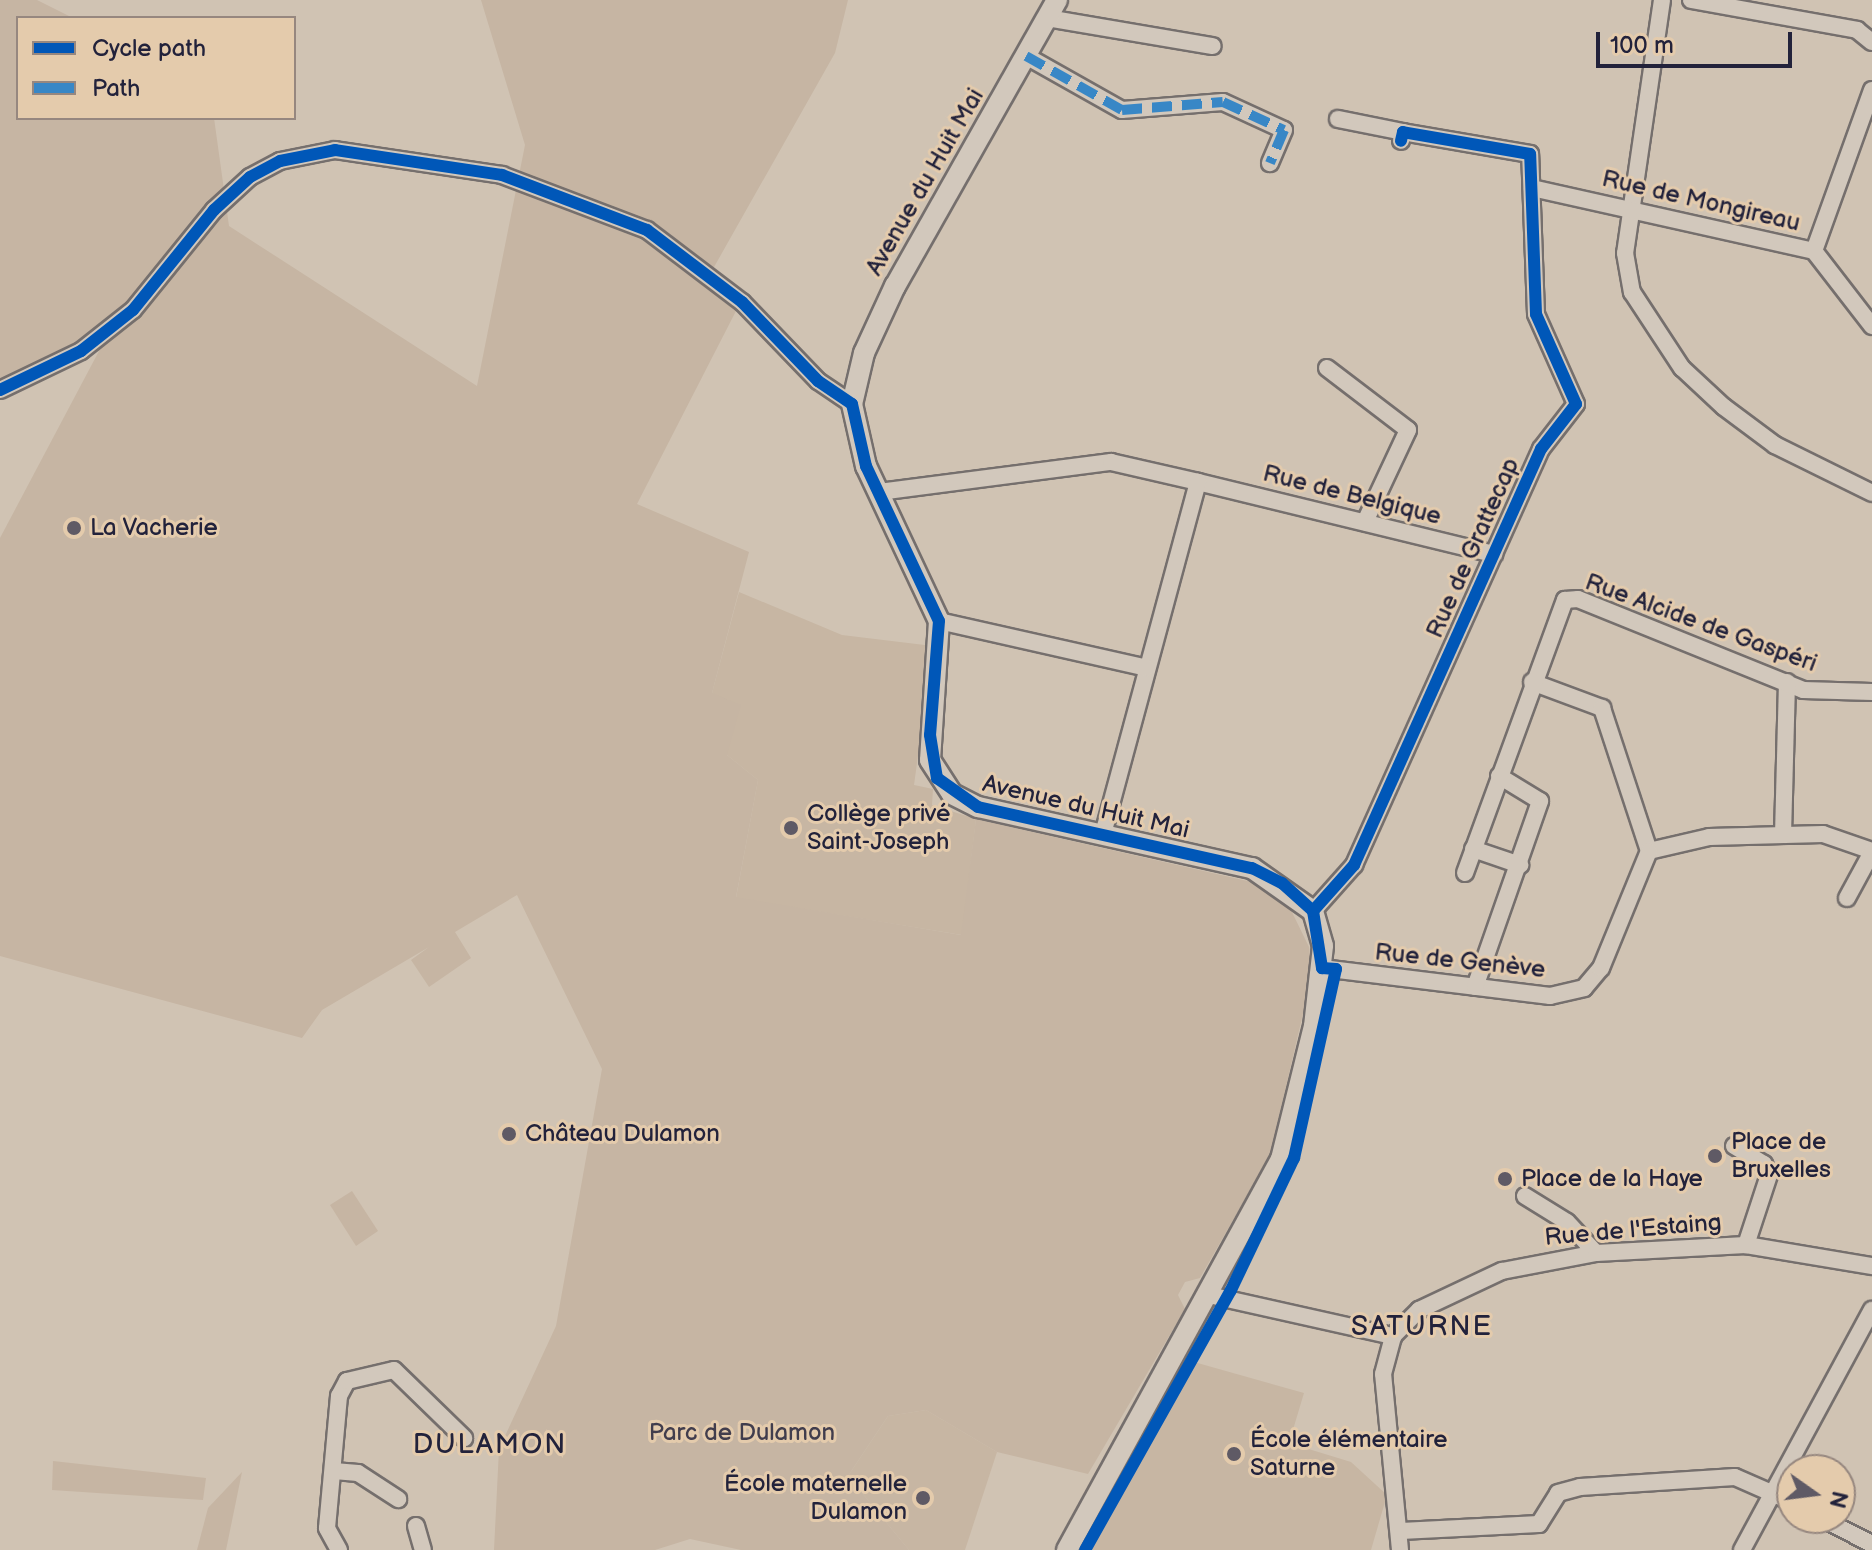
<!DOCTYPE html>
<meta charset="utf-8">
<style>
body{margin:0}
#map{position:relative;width:1872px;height:1550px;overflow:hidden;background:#d0c3b3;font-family:"Balsamiq Sans",sans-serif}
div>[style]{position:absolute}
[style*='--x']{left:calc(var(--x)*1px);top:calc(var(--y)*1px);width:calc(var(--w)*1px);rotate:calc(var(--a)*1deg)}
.built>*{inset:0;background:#c7b6a3}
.green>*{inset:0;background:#c6b5a3}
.roads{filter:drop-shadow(2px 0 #756f6d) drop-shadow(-2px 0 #756f6d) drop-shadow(0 2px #756f6d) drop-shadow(0 -2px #756f6d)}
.minor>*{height:16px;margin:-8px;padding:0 8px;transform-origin:8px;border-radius:8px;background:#d2c8bc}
.major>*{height:20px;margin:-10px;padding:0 10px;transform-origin:10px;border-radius:10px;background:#d2c8bc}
.quiet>*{height:10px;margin-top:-5px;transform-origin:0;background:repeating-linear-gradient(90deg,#3887c6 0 20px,transparent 0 30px)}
.cycleway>*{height:12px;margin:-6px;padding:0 6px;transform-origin:6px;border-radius:6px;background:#0057b8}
.dots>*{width:22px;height:22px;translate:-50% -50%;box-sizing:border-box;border:4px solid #e4cbac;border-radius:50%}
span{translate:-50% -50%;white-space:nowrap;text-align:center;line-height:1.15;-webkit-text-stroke:6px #e4cbac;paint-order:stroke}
.street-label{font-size:24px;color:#22223b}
.poi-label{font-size:24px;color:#22223b}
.left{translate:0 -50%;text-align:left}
.right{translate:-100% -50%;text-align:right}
.park-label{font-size:24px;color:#413d4d}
.quarter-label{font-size:28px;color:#22223b;letter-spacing:2px}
.legend{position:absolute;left:16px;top:16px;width:280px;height:104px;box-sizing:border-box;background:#e4cbac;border:2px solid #96877f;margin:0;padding:10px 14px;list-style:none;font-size:24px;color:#22223b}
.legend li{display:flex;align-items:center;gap:16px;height:40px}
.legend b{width:40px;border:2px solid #96877f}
.north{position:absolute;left:1776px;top:1454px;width:80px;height:80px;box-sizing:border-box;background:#e4cbac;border:2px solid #96877f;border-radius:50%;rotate:104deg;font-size:22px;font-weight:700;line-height:32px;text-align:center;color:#22223b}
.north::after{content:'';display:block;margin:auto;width:28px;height:36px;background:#5f5a65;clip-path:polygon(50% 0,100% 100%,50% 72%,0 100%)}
.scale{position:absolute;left:1596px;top:32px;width:196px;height:36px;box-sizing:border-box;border:4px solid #22223b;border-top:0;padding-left:10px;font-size:24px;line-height:28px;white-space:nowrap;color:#22223b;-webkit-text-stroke:6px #e4cbac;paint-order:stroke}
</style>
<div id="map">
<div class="built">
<div style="clip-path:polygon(739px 592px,842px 635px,933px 646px,914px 785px,933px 789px,932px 805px,976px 819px,962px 935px,736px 898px,758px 780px,727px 755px,712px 693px)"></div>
<div style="clip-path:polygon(1194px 1362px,1304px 1393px,1289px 1443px,1351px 1462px,1387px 1495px,1371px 1550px,1089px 1550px)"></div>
<div style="clip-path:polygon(926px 1410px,997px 1452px,965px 1550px,909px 1550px,848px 1476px,888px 1416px)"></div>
</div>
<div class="green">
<div style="clip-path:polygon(0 0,37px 0,73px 18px,18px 18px,18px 118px,214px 118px,229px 226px,477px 386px,525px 145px,481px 0,848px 0,835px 53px,705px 283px,736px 311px,637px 504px,749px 552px,712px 693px,741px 705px,727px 755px,758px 780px,736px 897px,961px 935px,976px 819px,1265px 885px,1289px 906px,1309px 947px,1312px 975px,1270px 1155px,1200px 1278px,1185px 1282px,1178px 1295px,1185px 1309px,1088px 1474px,997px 1452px,926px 1410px,888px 1416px,848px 1476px,909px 1550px,741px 1550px,690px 1539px,655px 1550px,494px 1550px,499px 1449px,556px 1326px,602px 1069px,517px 895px,455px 932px,471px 958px,429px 987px,411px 960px,429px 947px,322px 1010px,302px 1038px,0 956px,0 538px,99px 351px,80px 340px,0 379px)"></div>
<div style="clip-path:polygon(352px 1191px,378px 1231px,356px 1246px,330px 1205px)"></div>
<div style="clip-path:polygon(53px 1461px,206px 1478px,203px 1500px,52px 1490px)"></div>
<div style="clip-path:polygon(242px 1472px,226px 1550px,197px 1550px,208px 1508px)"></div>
</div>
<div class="roads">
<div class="minor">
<div style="--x:1662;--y:0;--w:256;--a:98.3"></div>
<div style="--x:1625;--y:253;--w:40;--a:80"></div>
<div style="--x:1632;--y:292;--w:91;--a:56.7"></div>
<div style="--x:1682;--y:368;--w:57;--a:42.9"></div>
<div style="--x:1724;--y:407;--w:64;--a:36.7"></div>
<div style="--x:1775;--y:445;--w:108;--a:26.3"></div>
<div style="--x:1691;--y:0;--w:169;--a:10.2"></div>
<div style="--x:1857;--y:30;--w:19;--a:39"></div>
<div style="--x:1047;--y:18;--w:168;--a:9.6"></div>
<div style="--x:1026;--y:56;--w:110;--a:29.4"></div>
<div style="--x:1122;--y:110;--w:101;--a:-4.5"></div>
<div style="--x:1223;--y:102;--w:67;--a:24.7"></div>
<div style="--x:1284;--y:130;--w:36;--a:113"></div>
<div style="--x:1338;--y:119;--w:66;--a:11.3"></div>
<div style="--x:1532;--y:188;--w:289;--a:12.6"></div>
<div style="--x:1814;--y:251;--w:95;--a:52.3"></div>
<div style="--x:1814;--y:251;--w:171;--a:-70.2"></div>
<div style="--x:1327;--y:368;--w:102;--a:37.4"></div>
<div style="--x:1408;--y:430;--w:102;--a:115.1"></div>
<div style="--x:0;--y:390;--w:90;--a:-25.7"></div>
<div style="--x:81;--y:351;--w:66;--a:-38.3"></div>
<div style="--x:133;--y:310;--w:129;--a:-51"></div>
<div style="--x:214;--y:210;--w:49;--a:-42.5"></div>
<div style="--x:250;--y:177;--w:34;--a:-28"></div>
<div style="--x:280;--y:161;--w:56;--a:-11.3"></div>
<div style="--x:335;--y:150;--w:169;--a:8.5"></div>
<div style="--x:502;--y:175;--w:155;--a:20.8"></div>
<div style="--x:647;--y:230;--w:119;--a:37.2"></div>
<div style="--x:742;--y:302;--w:110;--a:46.1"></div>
<div style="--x:818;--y:381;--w:41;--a:34.1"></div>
<div style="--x:1198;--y:482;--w:305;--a:13.7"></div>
<div style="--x:879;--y:492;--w:234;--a:-7.4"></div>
<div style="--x:1111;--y:462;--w:89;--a:12.9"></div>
<div style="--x:1198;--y:482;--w:364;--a:105.1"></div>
<div style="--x:939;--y:621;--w:213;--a:12.7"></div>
<div style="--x:1532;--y:682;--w:75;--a:20.4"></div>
<div style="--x:1602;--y:708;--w:151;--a:71.8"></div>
<div style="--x:1783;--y:835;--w:153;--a:-88.5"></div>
<div style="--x:1473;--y:849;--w:50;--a:18.8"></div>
<div style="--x:1649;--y:851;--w:62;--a:-13.1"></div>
<div style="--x:1709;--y:837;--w:114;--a:-1.5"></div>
<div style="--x:1823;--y:834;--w:52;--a:19.1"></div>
<div style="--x:1465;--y:873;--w:291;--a:-69.9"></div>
<div style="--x:1565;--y:600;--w:13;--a:-4"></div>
<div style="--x:1578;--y:599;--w:243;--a:22"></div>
<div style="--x:1803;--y:690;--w:69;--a:1.7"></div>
<div style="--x:1847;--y:898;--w:52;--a:-61.5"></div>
<div style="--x:1313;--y:911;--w:62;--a:-48.3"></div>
<div style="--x:1354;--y:865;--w:456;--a:-65.8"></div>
<div style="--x:1541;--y:449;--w:57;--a:-52.1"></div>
<div style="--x:1576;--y:404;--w:98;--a:-114"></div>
<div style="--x:1536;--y:314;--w:160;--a:-92.1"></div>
<div style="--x:1530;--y:154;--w:129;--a:-170.2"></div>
<div style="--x:1403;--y:132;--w:9;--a:103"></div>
<div style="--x:1322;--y:968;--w:230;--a:7"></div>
<div style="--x:1550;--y:996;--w:35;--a:-13"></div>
<div style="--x:1584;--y:988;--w:26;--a:-50"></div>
<div style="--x:1601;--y:968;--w:126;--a:-67.7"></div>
<div style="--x:1475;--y:987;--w:197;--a:-70.7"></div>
<div style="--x:1540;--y:801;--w:48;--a:-148.6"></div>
<div style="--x:1734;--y:1146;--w:35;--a:31"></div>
<div style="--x:1764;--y:1164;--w:12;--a:66"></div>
<div style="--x:1769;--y:1175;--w:74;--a:108.2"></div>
<div style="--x:1525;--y:1196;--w:49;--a:31.8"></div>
<div style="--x:1567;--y:1222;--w:42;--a:46.9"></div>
<div style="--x:1209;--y:1295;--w:189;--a:12.6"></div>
<div style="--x:334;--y:1471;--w:24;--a:5"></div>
<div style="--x:358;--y:1473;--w:48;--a:33"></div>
<div style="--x:1821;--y:1518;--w:57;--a:27"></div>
<div style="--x:416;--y:1526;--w:25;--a:74"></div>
<div style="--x:1401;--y:1531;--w:138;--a:-2.9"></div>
<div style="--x:1539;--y:1524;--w:36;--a:-58"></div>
<div style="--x:1558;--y:1493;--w:23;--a:-15"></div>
<div style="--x:1580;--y:1487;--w:155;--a:-3.7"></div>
<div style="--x:1735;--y:1477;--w:62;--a:23.7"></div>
<div style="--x:339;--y:1550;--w:25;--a:-119"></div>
<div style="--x:327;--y:1528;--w:133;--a:-84.8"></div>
<div style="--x:339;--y:1396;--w:17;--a:-62"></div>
<div style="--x:347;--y:1381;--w:48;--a:-13.2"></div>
<div style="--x:394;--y:1370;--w:98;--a:44.2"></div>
<div style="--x:1400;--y:1550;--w:177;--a:-95.5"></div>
<div style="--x:1383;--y:1374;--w:39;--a:-75"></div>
<div style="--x:1393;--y:1336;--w:37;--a:-45"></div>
<div style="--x:1419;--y:1310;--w:92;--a:-25.2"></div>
<div style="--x:1502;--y:1271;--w:96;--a:-10.8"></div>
<div style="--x:1596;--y:1253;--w:150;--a:-3.1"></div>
<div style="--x:1746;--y:1245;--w:128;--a:9.5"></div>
<div style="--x:1742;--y:1550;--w:273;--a:-61.6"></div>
</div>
<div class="major">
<div style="--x:1057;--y:0;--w:329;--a:119.5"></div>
<div style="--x:895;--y:286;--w:74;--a:114.8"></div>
<div style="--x:864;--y:353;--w:52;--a:103.2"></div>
<div style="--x:852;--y:404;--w:64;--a:77.3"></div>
<div style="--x:866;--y:466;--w:171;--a:64.8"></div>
<div style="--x:939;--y:621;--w:139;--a:93.7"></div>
<div style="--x:930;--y:760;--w:40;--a:57.1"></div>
<div style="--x:952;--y:794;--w:29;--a:27"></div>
<div style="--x:978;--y:807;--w:281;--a:12.6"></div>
<div style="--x:1252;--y:868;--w:75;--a:35.2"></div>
<div style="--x:1313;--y:911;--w:36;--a:74"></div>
<div style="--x:1323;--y:946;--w:81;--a:96.4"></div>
<div style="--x:1314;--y:1026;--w:137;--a:103.9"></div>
<div style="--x:1281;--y:1159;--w:446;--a:118.7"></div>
</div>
</div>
<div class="quiet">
<div style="--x:1026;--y:56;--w:110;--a:29.4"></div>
<div style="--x:1122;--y:110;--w:101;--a:-4.5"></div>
<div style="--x:1223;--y:102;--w:67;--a:24.7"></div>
<div style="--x:1284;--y:130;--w:36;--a:113"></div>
</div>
<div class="cycleway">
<div style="--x:0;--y:390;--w:90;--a:-25.7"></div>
<div style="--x:81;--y:351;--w:66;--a:-38.3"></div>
<div style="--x:133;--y:310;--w:129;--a:-51"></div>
<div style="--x:214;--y:210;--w:49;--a:-42.5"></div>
<div style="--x:250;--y:177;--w:34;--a:-28"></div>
<div style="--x:280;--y:161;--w:56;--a:-11.3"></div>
<div style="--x:335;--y:150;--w:169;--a:8.5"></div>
<div style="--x:502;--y:175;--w:155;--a:20.8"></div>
<div style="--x:647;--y:230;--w:119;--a:37.2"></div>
<div style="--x:742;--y:302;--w:110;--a:46.1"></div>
<div style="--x:818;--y:381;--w:41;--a:34.1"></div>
<div style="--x:852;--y:404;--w:64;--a:77.3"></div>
<div style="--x:866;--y:466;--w:171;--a:64.8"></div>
<div style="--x:939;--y:621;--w:114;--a:94.5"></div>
<div style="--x:930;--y:735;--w:44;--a:80.8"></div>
<div style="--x:937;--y:778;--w:50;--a:35.3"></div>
<div style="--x:978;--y:807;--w:281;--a:12.6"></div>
<div style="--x:1252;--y:868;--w:34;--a:27"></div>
<div style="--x:1282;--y:883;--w:42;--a:42.1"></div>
<div style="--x:1313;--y:911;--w:58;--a:81"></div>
<div style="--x:1322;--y:968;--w:14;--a:4"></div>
<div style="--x:1336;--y:969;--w:194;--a:102.5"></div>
<div style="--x:1294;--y:1158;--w:146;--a:115.5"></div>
<div style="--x:1231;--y:1290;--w:298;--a:119.3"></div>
<div style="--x:1313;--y:911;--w:62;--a:-48.3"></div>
<div style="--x:1354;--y:865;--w:456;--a:-65.8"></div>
<div style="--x:1541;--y:449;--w:57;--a:-52.1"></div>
<div style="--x:1576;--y:404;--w:98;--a:-114"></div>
<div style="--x:1536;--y:314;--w:160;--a:-92.1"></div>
<div style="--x:1530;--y:154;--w:129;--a:-170.2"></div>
<div style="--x:1403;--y:132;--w:9;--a:103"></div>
</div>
<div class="dots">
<div style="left:74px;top:528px;background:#5f5a65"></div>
<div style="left:791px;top:828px;background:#5f5a65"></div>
<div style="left:509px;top:1134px;background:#5f5a65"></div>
<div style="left:1715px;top:1156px;background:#5f5a65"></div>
<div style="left:1505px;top:1179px;background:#5f5a65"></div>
<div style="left:1234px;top:1454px;background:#5f5a65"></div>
<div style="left:923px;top:1498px;background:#5f5a65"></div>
</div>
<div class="street-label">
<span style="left:925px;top:182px;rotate:-60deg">Avenue du Huit Mai</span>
<span style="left:1701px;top:201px;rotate:13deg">Rue de Mongireau</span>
<span style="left:1352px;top:495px;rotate:14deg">Rue de Belgique</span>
<span style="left:1473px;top:548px;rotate:-66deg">Rue de Grattecap</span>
<span style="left:1701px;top:623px;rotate:20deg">Rue Alcide de Gaspéri</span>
<span style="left:1086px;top:807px;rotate:13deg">Avenue du Huit Mai</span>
<span style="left:1460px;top:961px;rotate:6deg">Rue de Genève</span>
<span style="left:1633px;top:1230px;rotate:-5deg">Rue de l'Estaing</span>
</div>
<div class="poi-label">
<span class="left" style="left:90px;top:528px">La Vacherie</span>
<span class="left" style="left:807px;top:828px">Collège privé<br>Saint-Joseph</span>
<span class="left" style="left:525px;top:1134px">Château Dulamon</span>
<span class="left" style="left:1731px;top:1156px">Place de<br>Bruxelles</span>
<span class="left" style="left:1521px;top:1179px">Place de la Haye</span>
<span class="left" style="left:1250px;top:1454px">École élémentaire<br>Saturne</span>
<span class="right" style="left:907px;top:1498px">École maternelle<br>Dulamon</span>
</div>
<div class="park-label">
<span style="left:742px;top:1433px">Parc de Dulamon</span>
</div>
<div class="quarter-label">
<span style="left:1422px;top:1327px">SATURNE</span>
<span style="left:490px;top:1445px">DULAMON</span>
</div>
<ul class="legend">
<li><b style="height:10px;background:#0057b8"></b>Cycle path</li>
<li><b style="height:10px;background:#3887c6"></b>Path</li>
</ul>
<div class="north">N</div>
<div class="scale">100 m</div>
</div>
